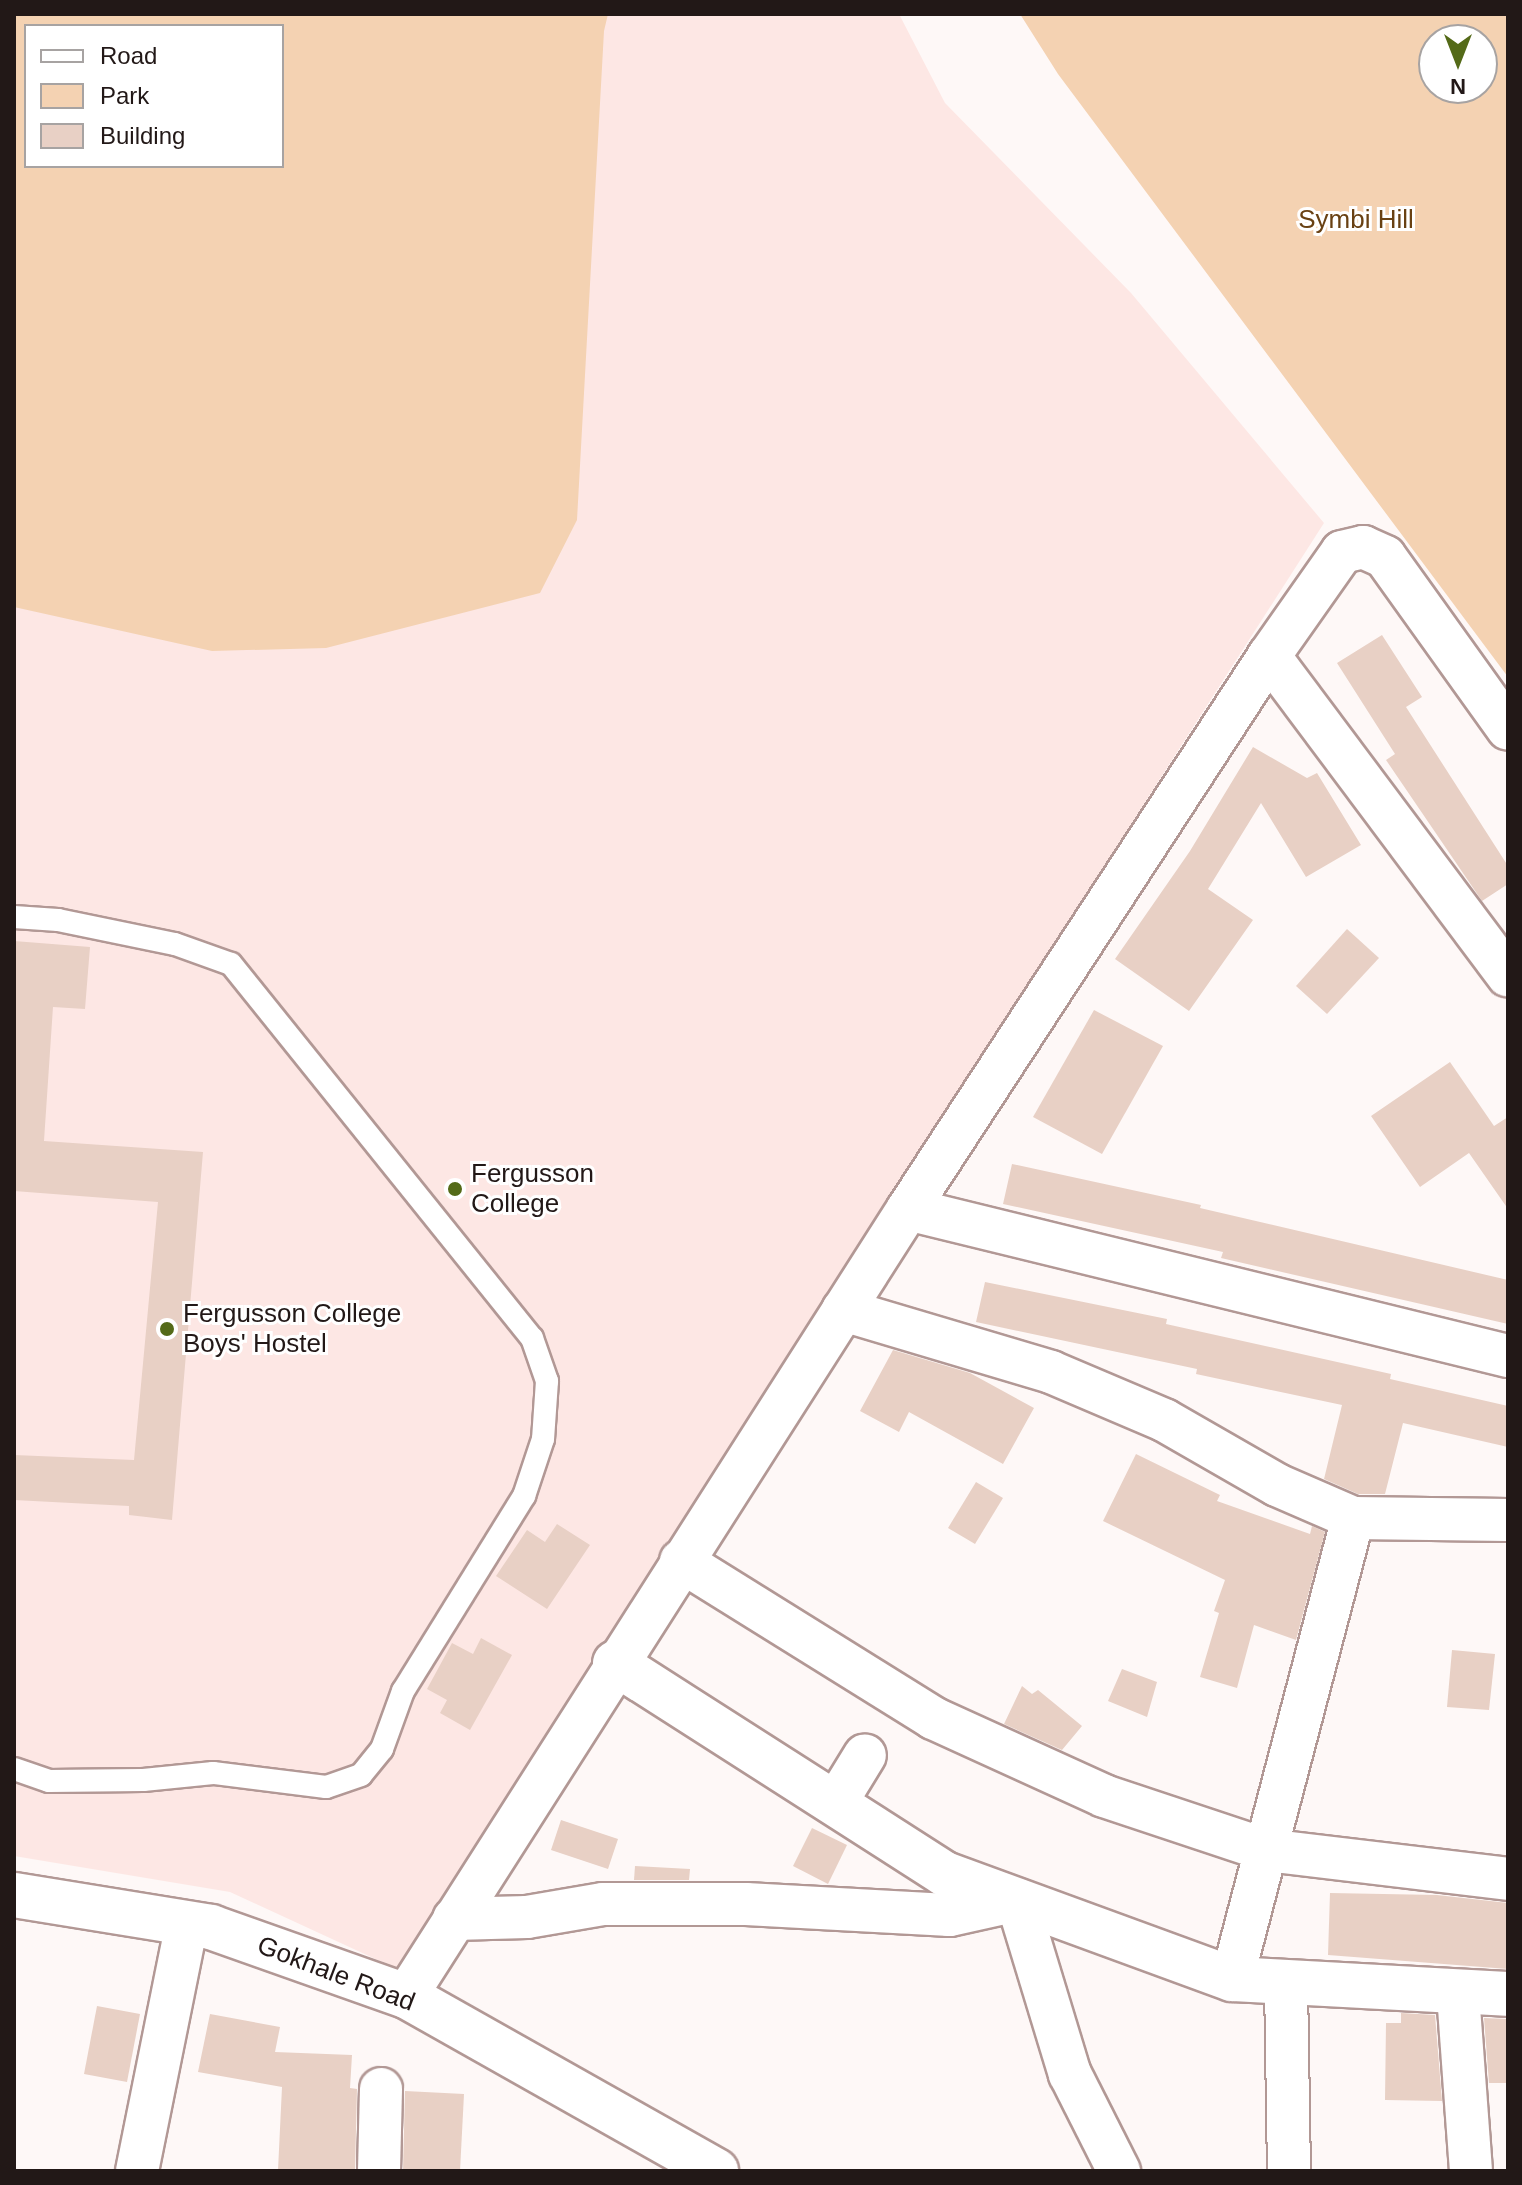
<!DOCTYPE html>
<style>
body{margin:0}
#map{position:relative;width:1522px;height:2185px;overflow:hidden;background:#fef8f7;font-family:Helvetica,sans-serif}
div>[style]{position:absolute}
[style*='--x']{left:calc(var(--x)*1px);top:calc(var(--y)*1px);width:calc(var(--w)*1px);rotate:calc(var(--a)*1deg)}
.built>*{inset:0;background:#fde7e4}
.green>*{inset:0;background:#f4d2b2}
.building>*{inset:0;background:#e8d0c5}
.roads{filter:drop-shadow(2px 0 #b29895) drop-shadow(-2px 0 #b29895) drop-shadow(0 2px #b29895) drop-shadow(0 -2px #b29895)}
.service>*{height:22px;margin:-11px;padding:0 11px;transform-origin:11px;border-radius:11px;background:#fff}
.minor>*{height:42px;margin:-21px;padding:0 21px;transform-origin:21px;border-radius:21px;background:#fff}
.tertiary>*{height:44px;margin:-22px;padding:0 22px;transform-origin:22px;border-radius:22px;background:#fff}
.dots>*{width:22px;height:22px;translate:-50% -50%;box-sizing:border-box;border:4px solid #fff;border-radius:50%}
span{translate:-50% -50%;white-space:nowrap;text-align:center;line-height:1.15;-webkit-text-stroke:6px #fff;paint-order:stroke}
.park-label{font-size:26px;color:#694113}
.poi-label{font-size:26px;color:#221817}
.left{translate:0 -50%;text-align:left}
.street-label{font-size:26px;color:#221817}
.frame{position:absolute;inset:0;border:16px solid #221817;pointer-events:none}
.legend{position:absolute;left:24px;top:24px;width:260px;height:144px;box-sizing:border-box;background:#fff;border:2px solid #a7a3a2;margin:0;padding:10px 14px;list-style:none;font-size:24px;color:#221817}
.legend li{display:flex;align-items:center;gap:16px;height:40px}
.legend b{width:40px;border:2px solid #a7a3a2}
.north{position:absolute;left:1418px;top:24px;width:80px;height:80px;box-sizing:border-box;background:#fff;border:2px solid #a7a3a2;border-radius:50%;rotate:180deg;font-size:22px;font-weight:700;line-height:32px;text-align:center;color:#221817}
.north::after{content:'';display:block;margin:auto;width:28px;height:36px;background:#546a18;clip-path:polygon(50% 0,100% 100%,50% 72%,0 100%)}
</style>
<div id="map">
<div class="built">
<div style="clip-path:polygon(evenodd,14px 14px,899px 14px,945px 103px,1131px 293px,1324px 523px,397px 1969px,230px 1892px,14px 1856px,14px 14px,26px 26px,282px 26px,282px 166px,26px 166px,26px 26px)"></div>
</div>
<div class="green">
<div style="clip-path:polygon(evenodd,14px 14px,608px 14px,604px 31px,577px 520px,540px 593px,326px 648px,212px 651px,14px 607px,14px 14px,26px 26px,282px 26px,282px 166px,26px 166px,26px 26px)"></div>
<div style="clip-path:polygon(evenodd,1020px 14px,1508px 14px,1508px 677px,1058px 74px,1020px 14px,1434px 40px,1482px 40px,1482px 88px,1434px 88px,1434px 40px)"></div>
</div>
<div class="building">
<div style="clip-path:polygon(1382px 635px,1422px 697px,1406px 707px,1508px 866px,1508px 884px,1482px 901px,1386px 760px,1395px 754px,1337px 663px)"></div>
<div style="clip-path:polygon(1253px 747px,1307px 778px,1317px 773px,1361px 845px,1306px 877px,1261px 803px,1208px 889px,1253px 920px,1189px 1011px,1115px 959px,1190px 851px)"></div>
<div style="clip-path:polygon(1347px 929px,1379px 958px,1327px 1014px,1296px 986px)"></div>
<div style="clip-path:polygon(14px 941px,90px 947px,85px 1009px,53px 1007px,44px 1141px,203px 1152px,172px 1520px,129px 1515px,129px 1506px,14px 1500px,14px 1455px,134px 1460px,158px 1202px,14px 1191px)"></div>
<div style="clip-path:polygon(1094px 1010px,1163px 1046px,1102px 1154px,1033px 1117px)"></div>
<div style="clip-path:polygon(1450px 1062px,1494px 1126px,1508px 1117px,1508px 1209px,1469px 1153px,1420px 1187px,1371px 1116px)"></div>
<div style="clip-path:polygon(1012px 1164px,1201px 1205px,1200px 1208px,1508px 1280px,1508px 1324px,1221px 1258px,1223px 1252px,1003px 1204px)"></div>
<div style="clip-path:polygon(985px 1282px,1167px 1319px,1166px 1324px,1391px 1374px,1390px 1379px,1508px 1406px,1508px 1447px,1403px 1423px,1385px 1494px,1358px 1494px,1324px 1479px,1342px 1405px,1196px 1374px,1197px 1369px,976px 1322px)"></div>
<div style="clip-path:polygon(893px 1350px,970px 1373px,1034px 1408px,1003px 1464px,909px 1412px,899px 1432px,860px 1411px)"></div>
<div style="clip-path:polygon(1136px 1454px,1220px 1495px,1217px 1501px,1310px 1534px,1312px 1526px,1325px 1532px,1296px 1640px,1254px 1625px,1237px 1688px,1200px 1677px,1219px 1613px,1214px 1611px,1225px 1580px,1103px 1521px)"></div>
<div style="clip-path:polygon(976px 1482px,1003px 1498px,975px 1544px,948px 1528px)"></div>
<div style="clip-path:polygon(557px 1524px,590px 1545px,547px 1609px,496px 1576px,527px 1530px,545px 1542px)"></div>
<div style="clip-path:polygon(481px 1638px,512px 1655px,470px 1730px,440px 1713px,447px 1700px,427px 1689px,452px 1643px,473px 1654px)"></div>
<div style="clip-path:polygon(1452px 1650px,1495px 1654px,1489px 1710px,1447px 1707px)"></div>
<div style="clip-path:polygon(1122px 1669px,1157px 1682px,1147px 1717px,1108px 1701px)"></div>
<div style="clip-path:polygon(1022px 1686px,1032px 1694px,1038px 1690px,1082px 1726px,1062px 1750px,1004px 1724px)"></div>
<div style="clip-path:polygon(561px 1820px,618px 1839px,608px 1869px,551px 1850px)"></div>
<div style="clip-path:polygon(812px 1828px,847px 1845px,828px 1884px,793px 1866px)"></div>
<div style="clip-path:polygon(635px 1866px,690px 1869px,689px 1880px,634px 1880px)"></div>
<div style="clip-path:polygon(1330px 1893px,1437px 1895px,1508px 1903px,1508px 1969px,1328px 1955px)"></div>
<div style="clip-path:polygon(97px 2006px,140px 2014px,127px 2082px,84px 2074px)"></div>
<div style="clip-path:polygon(1401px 2013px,1435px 2015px,1442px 2101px,1385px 2100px,1386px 2023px,1401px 2023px)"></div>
<div style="clip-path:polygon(210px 2014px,280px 2027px,275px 2052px,352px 2055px,350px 2088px,357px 2089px,355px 2171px,278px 2170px,282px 2087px,198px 2072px)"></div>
<div style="clip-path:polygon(1484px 2018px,1508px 2019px,1508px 2083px,1489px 2083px)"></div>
<div style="clip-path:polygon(405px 2091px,464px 2094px,460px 2171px,403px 2171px)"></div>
</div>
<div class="roads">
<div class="service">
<div style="--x:14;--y:917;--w:44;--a:3.9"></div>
<div style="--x:58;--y:920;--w:119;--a:11.6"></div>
<div style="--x:175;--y:944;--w:59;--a:19.7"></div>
<div style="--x:231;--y:964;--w:480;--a:51.2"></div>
<div style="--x:532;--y:1338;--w:46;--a:70.8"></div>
<div style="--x:547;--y:1381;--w:58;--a:93.9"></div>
<div style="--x:543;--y:1439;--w:60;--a:108.4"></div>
<div style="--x:524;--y:1496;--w:229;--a:121.8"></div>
<div style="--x:403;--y:1691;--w:62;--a:109.9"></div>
<div style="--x:382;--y:1749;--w:33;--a:129"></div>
<div style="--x:361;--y:1775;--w:37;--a:161"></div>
<div style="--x:326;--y:1787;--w:114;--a:-172.9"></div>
<div style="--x:213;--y:1773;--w:70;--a:174.3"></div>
<div style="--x:143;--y:1780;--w:94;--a:179.4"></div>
<div style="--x:49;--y:1781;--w:37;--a:-161"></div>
</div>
<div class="minor">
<div style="--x:1269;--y:656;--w:399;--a:53.2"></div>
<div style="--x:908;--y:1209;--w:618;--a:13.77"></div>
<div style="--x:843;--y:1310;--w:217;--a:16.6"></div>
<div style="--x:1051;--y:1372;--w:123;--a:23"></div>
<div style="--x:1164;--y:1420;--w:130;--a:29.9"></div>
<div style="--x:1277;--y:1485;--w:83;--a:23.5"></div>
<div style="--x:1353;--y:1518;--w:155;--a:0.7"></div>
<div style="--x:681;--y:1561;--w:297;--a:31.9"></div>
<div style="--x:933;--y:1718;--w:188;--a:24.5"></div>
<div style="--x:1104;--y:1796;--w:171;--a:18.4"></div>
<div style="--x:1266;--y:1850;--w:244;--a:6.8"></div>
<div style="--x:835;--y:1804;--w:57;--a:-58.5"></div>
<div style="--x:454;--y:1919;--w:73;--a:-1.6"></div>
<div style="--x:527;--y:1917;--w:77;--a:-9.7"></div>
<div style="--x:603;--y:1904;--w:143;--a:0"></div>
<div style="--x:746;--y:1904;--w:204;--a:3.1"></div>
<div style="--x:950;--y:1915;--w:69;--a:-12.6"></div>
<div style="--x:1017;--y:1900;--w:182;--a:73.1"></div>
<div style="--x:1070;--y:2074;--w:109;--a:63.2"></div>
<div style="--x:1232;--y:1979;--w:477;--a:-75.3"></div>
<div style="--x:1286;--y:1982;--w:189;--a:89.1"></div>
<div style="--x:1458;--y:1994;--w:177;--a:85.8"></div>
<div style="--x:406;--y:1996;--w:933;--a:-57.47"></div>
<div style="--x:908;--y:1209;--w:660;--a:-56.86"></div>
<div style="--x:1269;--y:656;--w:127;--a:-54.9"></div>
<div style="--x:1342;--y:552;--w:22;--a:-13"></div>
<div style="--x:1363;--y:547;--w:24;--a:24"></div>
<div style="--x:1385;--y:557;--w:211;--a:54.4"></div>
<div style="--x:137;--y:2171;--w:253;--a:-78.6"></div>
<div style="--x:379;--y:2171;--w:82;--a:-88.6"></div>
</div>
<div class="tertiary">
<div style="--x:615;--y:1663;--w:392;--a:32.6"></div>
<div style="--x:945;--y:1874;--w:306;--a:20.1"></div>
<div style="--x:1232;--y:1979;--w:276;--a:3.1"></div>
<div style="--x:14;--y:1895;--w:200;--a:9.2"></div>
<div style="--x:211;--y:1927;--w:207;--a:19.5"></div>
<div style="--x:406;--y:1996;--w:356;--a:29.4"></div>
</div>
</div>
<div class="dots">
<div style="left:455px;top:1189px;background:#546a18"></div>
<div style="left:167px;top:1329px;background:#546a18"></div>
</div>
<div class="park-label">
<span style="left:1356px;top:220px">Symbi Hill</span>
</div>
<div class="poi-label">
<span class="left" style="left:471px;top:1189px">Fergusson<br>College</span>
<span class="left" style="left:183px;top:1329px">Fergusson College<br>Boys' Hostel</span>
</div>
<div class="street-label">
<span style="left:336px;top:1974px;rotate:21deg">Gokhale Road</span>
</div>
<div class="frame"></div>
<ul class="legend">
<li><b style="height:10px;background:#fff"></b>Road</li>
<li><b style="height:22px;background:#f4d2b2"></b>Park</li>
<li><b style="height:22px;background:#e8d0c5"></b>Building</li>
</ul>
<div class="north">N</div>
</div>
